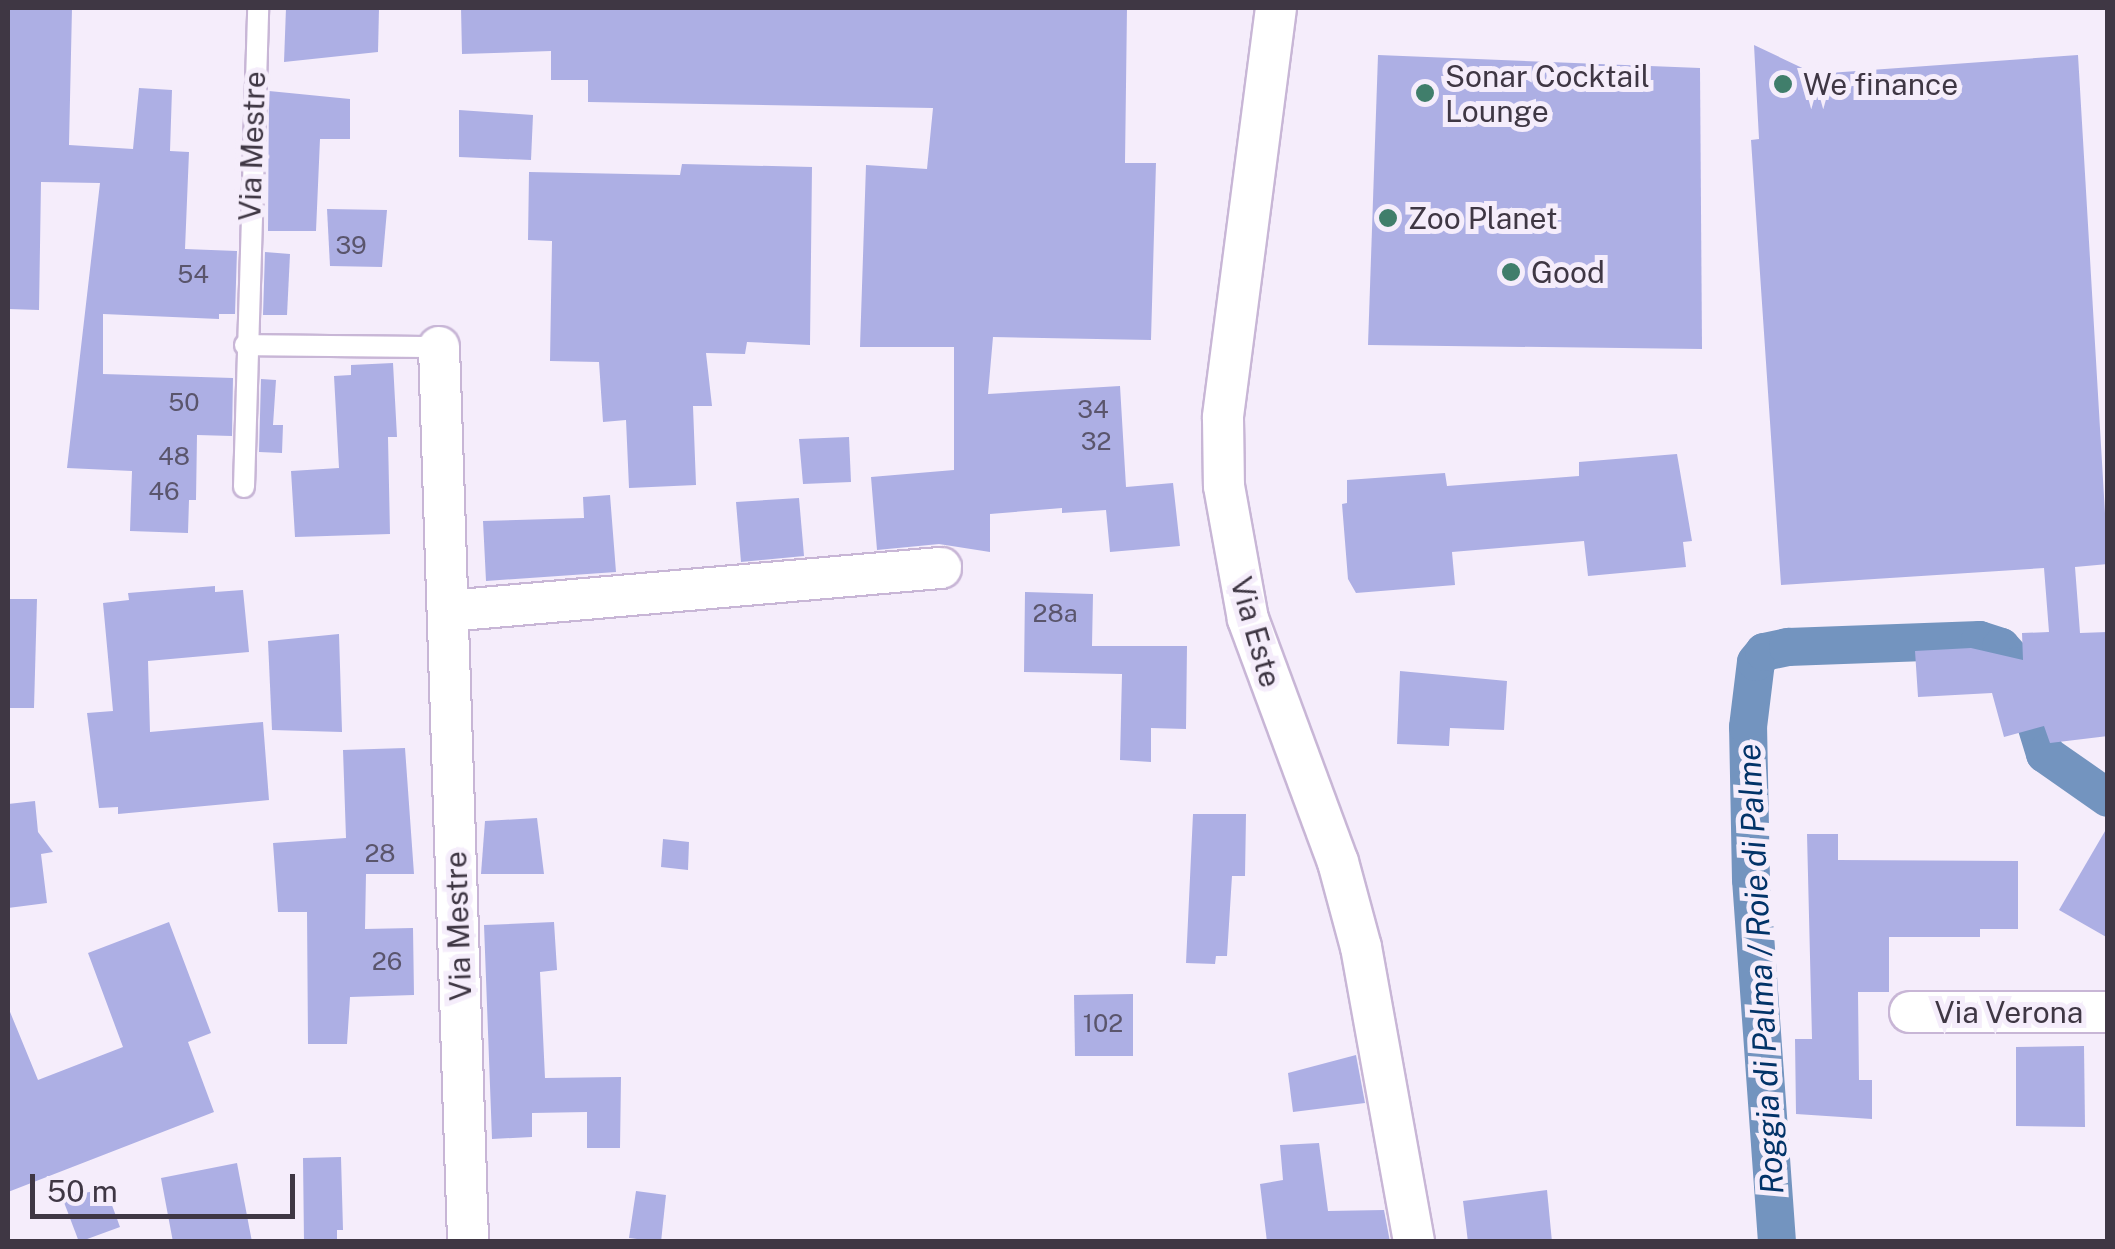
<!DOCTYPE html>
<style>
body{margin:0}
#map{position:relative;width:2115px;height:1249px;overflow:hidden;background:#f5edfb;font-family:"Public Sans",sans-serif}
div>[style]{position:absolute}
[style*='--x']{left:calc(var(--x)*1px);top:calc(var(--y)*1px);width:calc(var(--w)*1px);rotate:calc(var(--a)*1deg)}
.canal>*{height:38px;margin:-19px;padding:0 19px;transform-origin:19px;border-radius:19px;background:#7394bf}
.building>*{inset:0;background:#adafe4}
.roads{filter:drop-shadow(2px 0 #c8b6d6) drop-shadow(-2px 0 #c8b6d6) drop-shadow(0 2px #c8b6d6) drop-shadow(0 -2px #c8b6d6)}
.lane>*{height:20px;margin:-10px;padding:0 10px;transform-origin:10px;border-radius:10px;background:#fff}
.street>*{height:40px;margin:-20px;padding:0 20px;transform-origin:20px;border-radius:20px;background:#fff}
.dots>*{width:28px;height:28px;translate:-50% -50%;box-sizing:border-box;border:5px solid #f5edfb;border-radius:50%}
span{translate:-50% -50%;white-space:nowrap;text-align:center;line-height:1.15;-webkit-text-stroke:10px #f5edfb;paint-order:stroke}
.number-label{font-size:25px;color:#5a556c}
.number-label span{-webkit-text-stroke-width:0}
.poi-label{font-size:30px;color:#3f3744}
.left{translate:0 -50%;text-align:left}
.street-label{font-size:30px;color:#3f3744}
.water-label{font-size:32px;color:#023368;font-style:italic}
.frame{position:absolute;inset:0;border:10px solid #3f3744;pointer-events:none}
.scale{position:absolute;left:30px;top:1174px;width:265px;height:45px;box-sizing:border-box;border:5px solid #3f3744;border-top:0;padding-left:12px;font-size:30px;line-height:35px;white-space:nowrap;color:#3f3744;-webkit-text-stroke:8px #f5edfb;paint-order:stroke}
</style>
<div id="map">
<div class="canal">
<div style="--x:1777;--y:1242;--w:363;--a:-94.1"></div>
<div style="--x:1751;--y:880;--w:153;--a:-91.1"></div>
<div style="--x:1748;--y:727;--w:65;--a:-83"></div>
<div style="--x:1756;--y:662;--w:13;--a:-51"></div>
<div style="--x:1764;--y:652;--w:25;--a:-12"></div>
<div style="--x:1788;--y:647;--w:192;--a:-2.1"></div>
<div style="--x:1980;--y:640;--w:22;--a:18"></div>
<div style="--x:2001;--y:647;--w:25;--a:48"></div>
<div style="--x:2018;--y:666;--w:92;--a:72.9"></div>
<div style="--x:2045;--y:754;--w:77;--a:34.9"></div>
</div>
<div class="building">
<div style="clip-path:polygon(8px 8px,72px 8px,69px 145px,133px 149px,139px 88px,172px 90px,170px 151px,189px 152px,185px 249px,237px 251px,235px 314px,219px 314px,219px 319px,103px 314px,103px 374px,233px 378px,232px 436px,197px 435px,196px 500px,189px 500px,188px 533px,130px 531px,132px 471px,67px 468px,100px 183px,41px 182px,39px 310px,8px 309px)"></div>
<div style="clip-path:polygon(286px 8px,379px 8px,378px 52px,284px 62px)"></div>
<div style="clip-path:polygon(461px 8px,1127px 8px,1125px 163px,1156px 163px,1151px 340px,993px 337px,988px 394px,1120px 386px,1126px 487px,1173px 483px,1180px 546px,1110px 552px,1106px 510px,1062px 513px,1062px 508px,990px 514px,990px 552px,939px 544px,877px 550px,871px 477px,954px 470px,954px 347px,860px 347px,866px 165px,927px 169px,933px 108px,588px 102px,588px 80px,551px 80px,551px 51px,462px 54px)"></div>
<div style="clip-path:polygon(1754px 45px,1815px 74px,2078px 55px,2108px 564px,2075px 567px,2080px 633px,2108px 632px,2108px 736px,2050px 743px,2044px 726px,2004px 737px,1992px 693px,1918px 697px,1915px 651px,1971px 648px,2023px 660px,2022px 633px,2049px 632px,2044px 568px,1781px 585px,1751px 140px,1759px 139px)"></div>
<div style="clip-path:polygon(1378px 55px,1700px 68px,1702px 349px,1368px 345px)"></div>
<div style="clip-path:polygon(269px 91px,350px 99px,350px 139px,320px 139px,316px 231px,268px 231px)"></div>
<div style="clip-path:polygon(459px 110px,533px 115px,531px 160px,459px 157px)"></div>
<div style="clip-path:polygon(682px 164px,812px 167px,810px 345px,747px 342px,745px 354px,706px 353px,712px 406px,693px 406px,696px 485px,629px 488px,626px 420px,603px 422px,599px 362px,550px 361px,552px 241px,528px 240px,529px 172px,680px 175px)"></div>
<div style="clip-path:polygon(327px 209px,387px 210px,382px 267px,330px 266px)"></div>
<div style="clip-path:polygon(265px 252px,290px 254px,287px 315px,263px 315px)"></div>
<div style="clip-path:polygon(393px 363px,397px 437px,388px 437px,390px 534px,295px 537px,291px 471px,339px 468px,334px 376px,351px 375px,351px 365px)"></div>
<div style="clip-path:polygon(261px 379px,276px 380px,273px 425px,283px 425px,282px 453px,259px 452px)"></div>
<div style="clip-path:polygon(849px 437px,851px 482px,803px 484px,799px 439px)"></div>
<div style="clip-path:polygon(1677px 454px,1692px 541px,1683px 542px,1686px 567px,1588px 576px,1584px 541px,1452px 552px,1455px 585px,1356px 593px,1348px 579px,1342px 504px,1347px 503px,1347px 480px,1445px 473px,1447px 486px,1579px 476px,1579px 462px)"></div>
<div style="clip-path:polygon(610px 495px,616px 572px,486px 581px,483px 521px,584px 518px,583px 497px)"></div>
<div style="clip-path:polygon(799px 498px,804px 556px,741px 562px,736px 502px)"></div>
<div style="clip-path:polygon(215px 586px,215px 592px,243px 590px,249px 652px,148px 661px,150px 732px,263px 722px,269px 800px,118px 814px,118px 807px,99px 808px,87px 713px,113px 711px,103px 603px,129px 600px,128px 593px)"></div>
<div style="clip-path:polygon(1025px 592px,1093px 594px,1092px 646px,1187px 646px,1186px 729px,1151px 728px,1151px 762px,1120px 760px,1122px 674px,1024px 672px)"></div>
<div style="clip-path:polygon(8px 599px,37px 599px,34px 708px,8px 708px)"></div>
<div style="clip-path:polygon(339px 634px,342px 732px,272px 730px,268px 641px)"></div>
<div style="clip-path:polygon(1400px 671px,1507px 681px,1504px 730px,1450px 728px,1449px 746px,1397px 744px)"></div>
<div style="clip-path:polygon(405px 748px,414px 874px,366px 874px,365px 929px,413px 928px,414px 995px,350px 997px,347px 1044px,308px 1044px,307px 912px,278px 912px,273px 843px,346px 838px,343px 750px)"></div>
<div style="clip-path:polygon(35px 801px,38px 832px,53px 852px,41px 854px,47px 903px,8px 908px,8px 804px)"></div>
<div style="clip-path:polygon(1193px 814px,1246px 814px,1245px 876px,1232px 876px,1227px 956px,1216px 956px,1215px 964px,1186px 963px)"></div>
<div style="clip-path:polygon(537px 818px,544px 874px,481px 874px,485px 821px)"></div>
<div style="clip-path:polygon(2108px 826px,2108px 938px,2059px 910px)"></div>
<div style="clip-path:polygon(1807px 834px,1838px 834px,1838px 860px,2018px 861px,2018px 929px,1980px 929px,1980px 937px,1889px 937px,1889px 992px,1858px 992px,1859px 1080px,1872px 1080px,1872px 1119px,1796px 1114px,1795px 1039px,1812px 1039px)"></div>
<div style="clip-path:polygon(663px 839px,689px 842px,688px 870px,661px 867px)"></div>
<div style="clip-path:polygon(169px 922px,211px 1033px,188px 1042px,214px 1112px,8px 1192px,8px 1007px,38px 1080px,123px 1047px,88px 953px)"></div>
<div style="clip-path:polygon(554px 922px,557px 970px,540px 972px,545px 1078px,621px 1077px,620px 1148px,587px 1148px,587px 1112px,532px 1113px,532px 1137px,492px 1139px,484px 925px)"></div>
<div style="clip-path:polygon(1133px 994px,1133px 1056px,1075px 1056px,1074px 995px)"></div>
<div style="clip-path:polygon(2084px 1046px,2085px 1127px,2016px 1126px,2016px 1047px)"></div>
<div style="clip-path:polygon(1356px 1055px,1365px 1103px,1293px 1112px,1288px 1073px)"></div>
<div style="clip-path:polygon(1319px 1143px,1328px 1211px,1384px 1210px,1390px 1242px,1267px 1242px,1260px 1184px,1283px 1180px,1280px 1145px)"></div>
<div style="clip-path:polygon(341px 1157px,343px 1230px,337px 1230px,337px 1242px,304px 1242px,303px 1158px)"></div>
<div style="clip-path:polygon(237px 1163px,252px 1242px,173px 1242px,161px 1178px)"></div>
<div style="clip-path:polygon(106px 1189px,120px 1227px,79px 1242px,62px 1197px)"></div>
<div style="clip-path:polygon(1547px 1190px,1552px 1242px,1468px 1242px,1463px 1201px)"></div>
<div style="clip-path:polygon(636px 1191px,666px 1195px,661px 1242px,629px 1238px)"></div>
</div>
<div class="roads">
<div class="lane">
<div style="--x:245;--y:345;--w:194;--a:0.6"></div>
<div style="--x:244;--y:487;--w:479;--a:-88.3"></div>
</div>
<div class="street">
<div style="--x:1276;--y:8;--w:413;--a:97.4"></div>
<div style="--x:1223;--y:418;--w:68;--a:89.2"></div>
<div style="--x:1224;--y:486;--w:135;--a:79.8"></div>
<div style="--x:1248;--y:619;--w:259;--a:69.7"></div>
<div style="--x:1338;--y:862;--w:88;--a:74.9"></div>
<div style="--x:1361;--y:947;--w:300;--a:79.8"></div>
<div style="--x:439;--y:347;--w:895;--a:88.14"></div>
<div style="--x:448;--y:611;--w:495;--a:-5"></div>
<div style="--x:1910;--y:1012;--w:198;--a:0"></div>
</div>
</div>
<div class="dots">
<div style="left:1783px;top:84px;background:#407e6b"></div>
<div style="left:1425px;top:93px;background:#407e6b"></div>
<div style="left:1388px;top:218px;background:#407e6b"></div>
<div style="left:1511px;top:272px;background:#407e6b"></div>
</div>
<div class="number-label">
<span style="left:351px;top:245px">39</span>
<span style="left:193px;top:274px">54</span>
<span style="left:184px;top:402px">50</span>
<span style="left:1093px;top:409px">34</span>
<span style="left:1096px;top:441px">32</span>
<span style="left:174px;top:456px">48</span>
<span style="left:164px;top:491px">46</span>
<span style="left:1055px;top:613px">28a</span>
<span style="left:380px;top:853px">28</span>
<span style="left:387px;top:961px">26</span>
<span style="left:1103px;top:1023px">102</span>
</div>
<div class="poi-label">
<span class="left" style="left:1445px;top:93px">Sonar Cocktail<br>Lounge</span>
<span class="left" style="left:1803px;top:84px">We finance</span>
<span class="left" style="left:1408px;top:218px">Zoo Planet</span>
<span class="left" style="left:1531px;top:272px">Good</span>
</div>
<div class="street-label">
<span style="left:252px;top:146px;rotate:-88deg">Via Mestre</span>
<span style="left:1256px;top:632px;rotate:74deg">Via Este</span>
<span style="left:458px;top:926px;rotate:-92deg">Via Mestre</span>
<span style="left:2009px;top:1012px">Via Verona</span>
</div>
<div class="water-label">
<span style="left:1761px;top:969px;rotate:-93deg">Roggia di Palma / Roie di Palme</span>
</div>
<div class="frame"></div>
<div class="scale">50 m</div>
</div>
